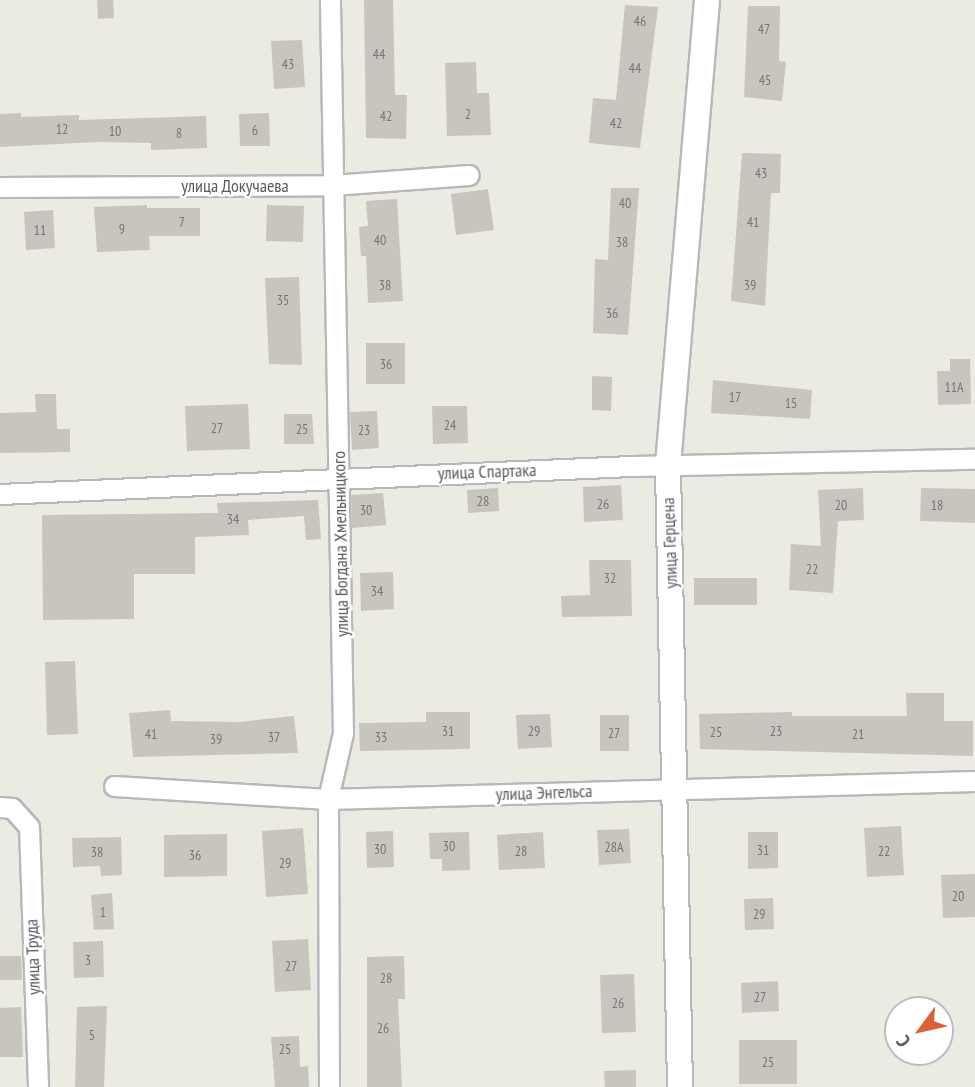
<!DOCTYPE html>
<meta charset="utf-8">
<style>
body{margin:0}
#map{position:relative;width:975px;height:1087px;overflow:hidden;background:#ebebe1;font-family:"PT Sans Narrow",sans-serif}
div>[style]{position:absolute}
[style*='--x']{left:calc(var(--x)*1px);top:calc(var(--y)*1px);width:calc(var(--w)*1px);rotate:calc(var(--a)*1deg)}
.building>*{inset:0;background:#c7c5be}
.roads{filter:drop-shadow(2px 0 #b7b8bd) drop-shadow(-2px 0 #b7b8bd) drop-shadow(0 2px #b7b8bd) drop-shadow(0 -2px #b7b8bd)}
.minor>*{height:19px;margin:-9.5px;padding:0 9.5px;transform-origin:9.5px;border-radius:9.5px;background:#fff}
.tertiary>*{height:24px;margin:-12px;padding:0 12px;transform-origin:12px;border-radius:12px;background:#fff}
span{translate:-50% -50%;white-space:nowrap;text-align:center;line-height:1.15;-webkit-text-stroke:5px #fff;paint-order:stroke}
.number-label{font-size:14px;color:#757678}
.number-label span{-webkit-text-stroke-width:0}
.street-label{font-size:18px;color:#5a5b61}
.north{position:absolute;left:884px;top:996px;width:70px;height:70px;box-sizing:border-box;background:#fff;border:2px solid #bdbdc0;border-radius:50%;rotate:237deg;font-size:19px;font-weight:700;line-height:28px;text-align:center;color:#5a5b61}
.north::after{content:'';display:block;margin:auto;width:24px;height:32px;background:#d96239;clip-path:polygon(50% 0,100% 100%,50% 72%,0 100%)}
</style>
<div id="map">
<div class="building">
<div style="clip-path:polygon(97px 0,113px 0,114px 18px,98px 19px)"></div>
<div style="clip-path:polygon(364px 0,393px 0,395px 95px,407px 95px,406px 139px,366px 138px)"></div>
<div style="clip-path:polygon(625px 5px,658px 7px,640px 148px,589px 143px,593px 98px,616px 100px)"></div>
<div style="clip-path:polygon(748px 6px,780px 6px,779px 61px,786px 62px,782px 101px,744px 97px)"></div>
<div style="clip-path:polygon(302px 40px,305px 87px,274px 89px,271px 41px)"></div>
<div style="clip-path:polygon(476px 62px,477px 93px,489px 93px,491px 135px,447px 136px,445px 63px)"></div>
<div style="clip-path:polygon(21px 113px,21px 117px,79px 115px,79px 120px,206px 116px,207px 148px,151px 150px,151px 143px,97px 142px,0 147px,0 114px)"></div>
<div style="clip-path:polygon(269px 113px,270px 146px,240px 146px,239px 114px)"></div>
<div style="clip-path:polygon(742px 153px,781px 154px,780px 193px,771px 193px,765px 306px,731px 301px)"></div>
<div style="clip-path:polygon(611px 188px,639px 188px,628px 335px,593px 333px,595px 259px,608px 260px)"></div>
<div style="clip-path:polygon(488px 189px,494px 230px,456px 235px,451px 194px)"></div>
<div style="clip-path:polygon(397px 199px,403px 301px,368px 303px,366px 256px,361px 256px,359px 227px,368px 226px,366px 201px)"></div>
<div style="clip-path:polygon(147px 205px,147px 208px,200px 208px,200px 236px,149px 236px,150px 250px,97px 252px,94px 207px)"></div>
<div style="clip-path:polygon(267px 205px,304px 206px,303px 242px,266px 241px)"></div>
<div style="clip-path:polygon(53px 210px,55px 248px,26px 250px,24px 212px)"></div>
<div style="clip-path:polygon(299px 277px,302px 365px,269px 364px,265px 278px)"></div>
<div style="clip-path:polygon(366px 343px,405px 343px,405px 384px,366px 384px)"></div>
<div style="clip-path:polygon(950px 359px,970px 359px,971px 404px,938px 405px,937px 371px,950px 371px)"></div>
<div style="clip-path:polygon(592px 376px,612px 377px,611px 411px,592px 410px)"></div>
<div style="clip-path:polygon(713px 380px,812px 390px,810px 419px,711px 413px)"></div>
<div style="clip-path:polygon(35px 394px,56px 394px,57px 429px,70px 429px,70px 452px,0 453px,0 413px,36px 412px)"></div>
<div style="clip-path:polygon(248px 404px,250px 449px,187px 451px,185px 406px)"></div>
<div style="clip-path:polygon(432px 406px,467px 406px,468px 443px,433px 444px)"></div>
<div style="clip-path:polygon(377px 411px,379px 448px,352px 450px,350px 412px)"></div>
<div style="clip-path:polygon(284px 414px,312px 414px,314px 444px,284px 444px)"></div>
<div style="clip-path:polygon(621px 485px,623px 520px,584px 522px,583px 487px)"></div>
<div style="clip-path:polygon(498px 488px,499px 511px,468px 513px,467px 490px)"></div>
<div style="clip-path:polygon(863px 488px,864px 520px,838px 521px,833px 593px,789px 590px,791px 544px,821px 546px,818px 490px)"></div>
<div style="clip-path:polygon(921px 488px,975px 489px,975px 523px,920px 521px)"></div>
<div style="clip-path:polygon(383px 493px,386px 525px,352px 528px,351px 495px)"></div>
<div style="clip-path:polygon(318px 500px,321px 539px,306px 540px,304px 516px,248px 520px,249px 535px,195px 537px,195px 574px,134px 574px,134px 619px,43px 620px,42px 515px,218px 513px,217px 503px)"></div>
<div style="clip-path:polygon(589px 560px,631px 560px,632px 616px,562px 617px,561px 596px,590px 595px)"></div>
<div style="clip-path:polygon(393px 572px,394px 609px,361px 611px,360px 573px)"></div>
<div style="clip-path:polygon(694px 578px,757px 578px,757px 605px,694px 605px)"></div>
<div style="clip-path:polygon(75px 661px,78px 734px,47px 735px,45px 662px)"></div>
<div style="clip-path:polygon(906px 693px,944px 693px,944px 721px,973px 721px,973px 756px,700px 749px,699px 714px,792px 712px,792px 716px,907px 716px)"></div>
<div style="clip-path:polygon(170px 710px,171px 721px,239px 722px,294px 716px,298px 753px,133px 757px,129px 713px)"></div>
<div style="clip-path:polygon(426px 712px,470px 712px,470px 749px,360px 751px,359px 723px,426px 722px)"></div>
<div style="clip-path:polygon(550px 714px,552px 747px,518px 749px,516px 715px)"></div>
<div style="clip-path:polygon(600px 715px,629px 715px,629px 751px,600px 751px)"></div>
<div style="clip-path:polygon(901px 826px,904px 875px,867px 877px,864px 828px)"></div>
<div style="clip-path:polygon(303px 828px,308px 894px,266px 897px,262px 831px)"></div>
<div style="clip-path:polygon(629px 829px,631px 863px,599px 865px,597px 830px)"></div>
<div style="clip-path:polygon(393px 831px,394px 867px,367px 868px,366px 832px)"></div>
<div style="clip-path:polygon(469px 832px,470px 870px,442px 871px,442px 859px,430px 859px,429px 833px)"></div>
<div style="clip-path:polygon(543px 832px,545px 868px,499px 870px,497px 835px)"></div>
<div style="clip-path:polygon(748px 832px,778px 832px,778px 868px,748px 869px)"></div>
<div style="clip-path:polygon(227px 834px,227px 876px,164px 877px,164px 835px)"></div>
<div style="clip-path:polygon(121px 837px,122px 875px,101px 876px,100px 866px,73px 867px,72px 838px)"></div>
<div style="clip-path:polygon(975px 874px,975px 917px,943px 918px,941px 875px)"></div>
<div style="clip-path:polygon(112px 893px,114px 929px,94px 930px,91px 895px)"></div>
<div style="clip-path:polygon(773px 898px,774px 929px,745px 930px,744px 899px)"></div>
<div style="clip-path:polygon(308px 939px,311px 990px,275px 992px,272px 941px)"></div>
<div style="clip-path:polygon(103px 941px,104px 977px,74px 978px,73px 942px)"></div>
<div style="clip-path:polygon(0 956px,21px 956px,22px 980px,0 980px)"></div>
<div style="clip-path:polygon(404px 956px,405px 999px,398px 999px,402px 1087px,367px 1087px,367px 957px)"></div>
<div style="clip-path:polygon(634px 974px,636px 1032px,602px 1033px,600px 975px)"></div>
<div style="clip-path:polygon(778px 981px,779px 1011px,742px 1013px,741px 983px)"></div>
<div style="clip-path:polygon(107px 1006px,104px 1087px,75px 1087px,77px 1007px)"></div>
<div style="clip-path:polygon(21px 1007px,23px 1057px,0 1057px,0 1008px)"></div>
<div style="clip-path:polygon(299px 1036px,300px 1067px,308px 1066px,309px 1087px,275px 1087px,271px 1037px)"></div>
<div style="clip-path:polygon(739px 1040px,797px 1040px,797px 1084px,739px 1084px)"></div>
<div style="clip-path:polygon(636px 1070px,636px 1087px,605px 1087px,604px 1071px)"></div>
</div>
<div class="roads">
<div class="minor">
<div style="--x:0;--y:187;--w:332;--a:-0.3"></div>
<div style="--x:332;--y:185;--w:137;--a:-4.2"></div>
<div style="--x:0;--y:494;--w:632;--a:-2.54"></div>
<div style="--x:631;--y:466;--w:344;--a:-1.2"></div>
<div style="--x:114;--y:786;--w:214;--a:3.5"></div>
<div style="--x:328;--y:799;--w:647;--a:-1.59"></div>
<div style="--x:0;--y:807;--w:12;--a:5"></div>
<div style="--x:12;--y:808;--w:25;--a:48"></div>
<div style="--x:29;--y:827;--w:260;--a:88"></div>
<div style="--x:329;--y:1087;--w:288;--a:-90.2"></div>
<div style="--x:328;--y:799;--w:68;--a:-77.2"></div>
<div style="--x:343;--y:733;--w:733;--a:-91.02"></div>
</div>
<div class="tertiary">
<div style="--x:680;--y:1087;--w:622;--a:-91.11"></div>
<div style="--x:668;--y:465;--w:467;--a:-85.2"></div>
</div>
</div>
<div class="number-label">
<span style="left:640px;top:21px">46</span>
<span style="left:764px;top:29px">47</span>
<span style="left:379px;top:54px">44</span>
<span style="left:288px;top:64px">43</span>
<span style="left:635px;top:68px">44</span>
<span style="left:765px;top:80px">45</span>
<span style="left:468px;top:114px">2</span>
<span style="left:386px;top:116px">42</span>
<span style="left:616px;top:123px">42</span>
<span style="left:62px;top:129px">12</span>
<span style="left:255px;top:130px">6</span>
<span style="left:115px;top:131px">10</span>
<span style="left:179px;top:133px">8</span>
<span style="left:761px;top:173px">43</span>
<span style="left:625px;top:203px">40</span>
<span style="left:182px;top:222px">7</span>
<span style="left:753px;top:222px">41</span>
<span style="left:122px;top:229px">9</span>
<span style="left:40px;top:230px">11</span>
<span style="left:380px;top:240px">40</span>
<span style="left:622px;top:242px">38</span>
<span style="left:385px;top:285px">38</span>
<span style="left:750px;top:285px">39</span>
<span style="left:283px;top:300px">35</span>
<span style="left:612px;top:313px">36</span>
<span style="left:386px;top:364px">36</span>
<span style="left:954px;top:387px">11А</span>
<span style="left:735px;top:397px">17</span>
<span style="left:791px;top:403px">15</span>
<span style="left:450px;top:425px">24</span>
<span style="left:217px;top:428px">27</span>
<span style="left:302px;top:429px">25</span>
<span style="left:364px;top:430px">23</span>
<span style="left:483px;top:501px">28</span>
<span style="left:603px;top:504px">26</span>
<span style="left:841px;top:505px">20</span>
<span style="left:937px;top:505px">18</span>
<span style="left:366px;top:510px">30</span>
<span style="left:233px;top:519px">34</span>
<span style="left:812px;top:569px">22</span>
<span style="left:610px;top:578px">32</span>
<span style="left:377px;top:591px">34</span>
<span style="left:448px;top:731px">31</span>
<span style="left:534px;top:731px">29</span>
<span style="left:776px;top:731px">23</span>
<span style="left:716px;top:732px">25</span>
<span style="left:614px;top:733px">27</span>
<span style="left:151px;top:734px">41</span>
<span style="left:858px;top:734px">21</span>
<span style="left:274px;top:737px">37</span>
<span style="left:381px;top:737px">33</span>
<span style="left:216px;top:739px">39</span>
<span style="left:449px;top:846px">30</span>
<span style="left:614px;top:847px">28А</span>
<span style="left:380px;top:849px">30</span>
<span style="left:763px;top:850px">31</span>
<span style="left:521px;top:851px">28</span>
<span style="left:884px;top:851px">22</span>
<span style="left:97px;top:852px">38</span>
<span style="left:195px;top:855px">36</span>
<span style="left:285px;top:863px">29</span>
<span style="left:958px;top:896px">20</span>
<span style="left:103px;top:912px">1</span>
<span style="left:759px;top:914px">29</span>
<span style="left:88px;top:960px">3</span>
<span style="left:291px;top:966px">27</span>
<span style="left:386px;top:978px">28</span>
<span style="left:760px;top:997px">27</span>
<span style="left:618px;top:1003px">26</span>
<span style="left:383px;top:1028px">26</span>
<span style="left:92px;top:1035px">5</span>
<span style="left:285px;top:1049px">25</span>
<span style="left:768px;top:1062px">25</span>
</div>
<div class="street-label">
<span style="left:235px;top:186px">улица Докучаева</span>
<span style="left:487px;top:472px;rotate:-2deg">улица Спартака</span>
<span style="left:670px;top:543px;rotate:-92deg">улица Герцена</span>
<span style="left:341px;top:544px;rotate:-91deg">улица Богдана Хмельницкого</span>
<span style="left:544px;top:793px;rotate:-2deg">улица Энгельса</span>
<span style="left:33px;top:957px;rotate:-92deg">улица Труда</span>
</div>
<div class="north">С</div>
</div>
